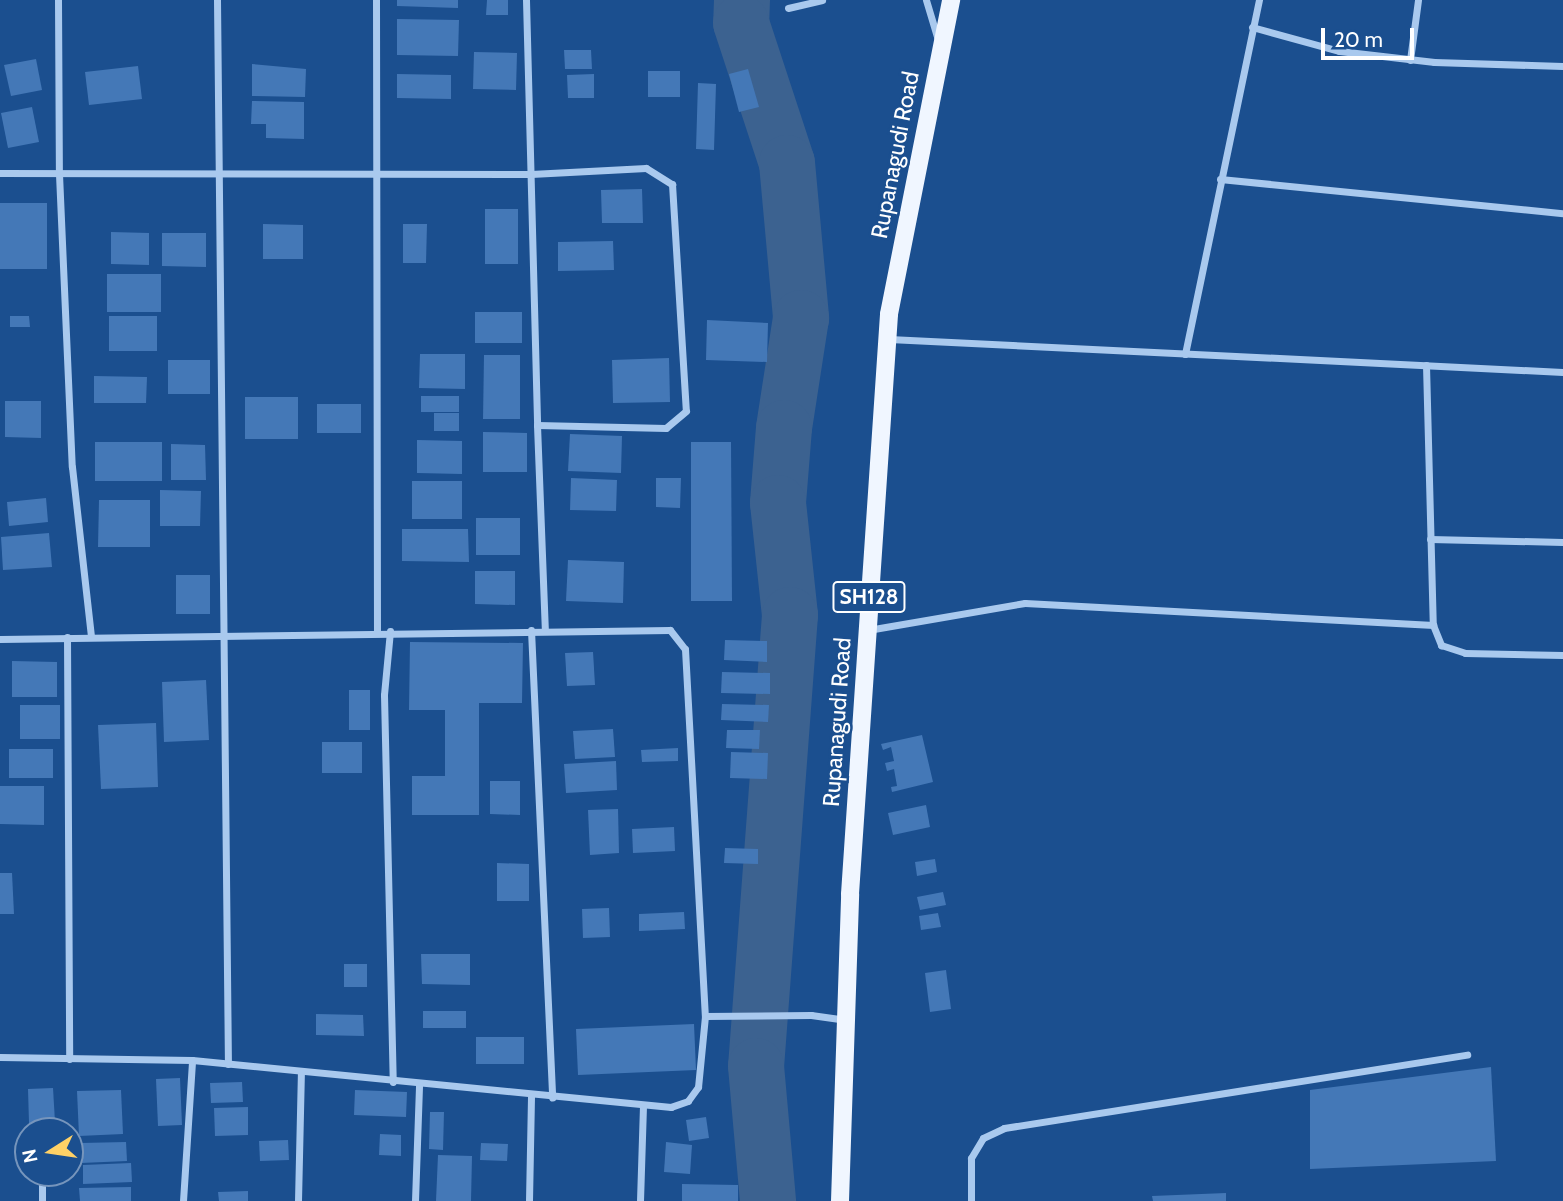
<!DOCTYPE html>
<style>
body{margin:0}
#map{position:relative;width:1563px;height:1201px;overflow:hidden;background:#1b4f8f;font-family:Cabin,sans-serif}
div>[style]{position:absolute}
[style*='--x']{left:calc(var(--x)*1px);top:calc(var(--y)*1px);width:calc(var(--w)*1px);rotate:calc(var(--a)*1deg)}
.river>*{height:56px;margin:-28px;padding:0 28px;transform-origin:28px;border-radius:28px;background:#3c6290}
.building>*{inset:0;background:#4478b7}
.minor>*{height:7px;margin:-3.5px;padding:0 3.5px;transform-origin:3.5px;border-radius:3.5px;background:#a9c9ee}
.primary>*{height:18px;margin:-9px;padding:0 9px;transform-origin:9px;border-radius:9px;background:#f0f6ff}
span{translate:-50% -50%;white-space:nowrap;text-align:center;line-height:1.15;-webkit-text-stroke:5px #1b4f8f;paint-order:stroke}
.shield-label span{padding:2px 5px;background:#1b4f8f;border:2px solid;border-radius:5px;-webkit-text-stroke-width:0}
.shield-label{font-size:21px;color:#fff;font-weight:700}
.street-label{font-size:23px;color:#fff}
.north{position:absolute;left:14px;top:1117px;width:70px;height:70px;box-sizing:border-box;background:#1b4f8f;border:2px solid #7695bc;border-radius:50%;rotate:258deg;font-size:19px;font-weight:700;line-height:28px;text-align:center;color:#fff}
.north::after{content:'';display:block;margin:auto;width:24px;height:32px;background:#ffd166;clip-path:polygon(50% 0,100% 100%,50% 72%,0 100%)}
.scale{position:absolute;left:1321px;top:28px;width:93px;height:32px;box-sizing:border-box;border:4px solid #fff;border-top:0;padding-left:9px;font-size:21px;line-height:24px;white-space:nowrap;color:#fff;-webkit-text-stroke:5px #1b4f8f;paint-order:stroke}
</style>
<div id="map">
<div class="river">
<div style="--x:742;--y:0;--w:23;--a:92"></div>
<div style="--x:741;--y:23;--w:147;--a:71.8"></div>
<div style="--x:787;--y:163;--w:156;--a:84.8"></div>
<div style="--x:801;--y:318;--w:111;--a:98.8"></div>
<div style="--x:784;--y:428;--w:75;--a:94.6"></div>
<div style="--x:778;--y:503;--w:113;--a:83.9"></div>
<div style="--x:790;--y:615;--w:452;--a:94.3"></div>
<div style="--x:756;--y:1066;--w:136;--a:84.9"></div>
</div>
<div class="building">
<div style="clip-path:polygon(397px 0,458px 0,458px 8px,397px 6px)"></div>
<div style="clip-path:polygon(487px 0,508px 0,508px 15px,486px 15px)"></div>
<div style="clip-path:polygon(397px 19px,459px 20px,458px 56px,397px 55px)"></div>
<div style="clip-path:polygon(564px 50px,591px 50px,592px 69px,565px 69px)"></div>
<div style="clip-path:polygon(474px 52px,517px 53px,516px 90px,473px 89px)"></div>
<div style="clip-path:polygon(36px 59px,42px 90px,11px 96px,4px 65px)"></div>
<div style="clip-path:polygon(252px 64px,306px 69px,305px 97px,252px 96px)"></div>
<div style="clip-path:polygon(138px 66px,142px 99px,89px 105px,85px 72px)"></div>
<div style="clip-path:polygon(748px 69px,759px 107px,739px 112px,729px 74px)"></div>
<div style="clip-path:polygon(648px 71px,680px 71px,680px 97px,648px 97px)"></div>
<div style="clip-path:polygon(397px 74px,451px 75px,451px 99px,397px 98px)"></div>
<div style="clip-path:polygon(594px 74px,594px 98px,568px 98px,567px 75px)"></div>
<div style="clip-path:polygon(698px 83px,716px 84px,714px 150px,696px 149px)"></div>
<div style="clip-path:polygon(252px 101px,304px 102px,304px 139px,266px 138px,266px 124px,251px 124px)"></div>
<div style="clip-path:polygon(32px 107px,39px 142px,8px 148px,1px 113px)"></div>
<div style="clip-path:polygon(642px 189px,643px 223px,602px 223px,601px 190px)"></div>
<div style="clip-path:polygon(0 203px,47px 203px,47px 269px,0 269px)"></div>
<div style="clip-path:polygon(485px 209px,518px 209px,518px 264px,485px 264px)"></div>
<div style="clip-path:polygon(263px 224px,303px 225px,303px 259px,263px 259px)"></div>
<div style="clip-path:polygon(403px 224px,427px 224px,426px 263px,403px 263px)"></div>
<div style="clip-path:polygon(111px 232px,149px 233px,149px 265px,111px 264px)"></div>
<div style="clip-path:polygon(162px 233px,206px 233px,206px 267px,162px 266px)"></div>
<div style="clip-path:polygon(613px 241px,614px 270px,558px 271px,558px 242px)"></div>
<div style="clip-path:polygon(107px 274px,161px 274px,161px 312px,107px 312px)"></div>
<div style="clip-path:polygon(475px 312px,522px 312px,522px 343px,475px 343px)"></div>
<div style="clip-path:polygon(10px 316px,29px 316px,30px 327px,10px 327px)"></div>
<div style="clip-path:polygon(109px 316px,157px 316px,157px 351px,109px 351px)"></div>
<div style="clip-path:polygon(707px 320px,768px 323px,767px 362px,706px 360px)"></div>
<div style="clip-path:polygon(420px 354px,465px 354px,465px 389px,419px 388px)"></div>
<div style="clip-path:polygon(484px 355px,520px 355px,520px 419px,483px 419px)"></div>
<div style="clip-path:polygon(669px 358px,670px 402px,613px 403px,612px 360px)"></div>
<div style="clip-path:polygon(168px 360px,210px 360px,210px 394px,168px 394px)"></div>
<div style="clip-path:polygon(94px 376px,147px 377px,146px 403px,94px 403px)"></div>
<div style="clip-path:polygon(421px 396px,459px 396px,459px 412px,421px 412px)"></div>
<div style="clip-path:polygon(245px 397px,298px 397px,298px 439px,245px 439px)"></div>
<div style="clip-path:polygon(5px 401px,41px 401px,41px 438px,5px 437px)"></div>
<div style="clip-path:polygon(317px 404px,361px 404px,361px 433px,317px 433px)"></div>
<div style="clip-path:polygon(434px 413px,459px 413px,459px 431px,434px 431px)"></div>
<div style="clip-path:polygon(483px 432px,527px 433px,527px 472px,483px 472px)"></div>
<div style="clip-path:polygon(570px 434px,622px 436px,621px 473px,568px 471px)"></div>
<div style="clip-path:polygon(417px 440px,462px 441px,462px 474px,417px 473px)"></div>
<div style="clip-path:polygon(95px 442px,162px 442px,162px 481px,95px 481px)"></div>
<div style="clip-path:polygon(691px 442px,731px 442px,732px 601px,691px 601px)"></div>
<div style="clip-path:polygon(171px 444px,205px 445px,206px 480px,171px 480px)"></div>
<div style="clip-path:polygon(571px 478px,617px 480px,616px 511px,570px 510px)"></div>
<div style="clip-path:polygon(656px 478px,681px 478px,680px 508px,656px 507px)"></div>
<div style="clip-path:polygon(412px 481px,462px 481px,462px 519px,412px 519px)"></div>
<div style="clip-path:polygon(160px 490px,201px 491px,200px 526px,160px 526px)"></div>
<div style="clip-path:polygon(46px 498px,48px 522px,9px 526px,7px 502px)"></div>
<div style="clip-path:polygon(99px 500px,150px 500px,150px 547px,98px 547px)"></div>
<div style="clip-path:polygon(476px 518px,520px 518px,520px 555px,476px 555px)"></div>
<div style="clip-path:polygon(402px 529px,468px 529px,469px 562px,402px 561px)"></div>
<div style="clip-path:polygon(49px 533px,52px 567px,3px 570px,1px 537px)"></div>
<div style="clip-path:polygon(568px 560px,624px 562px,623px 603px,566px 601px)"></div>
<div style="clip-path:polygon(475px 571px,515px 571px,515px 605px,475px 604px)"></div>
<div style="clip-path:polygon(176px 575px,210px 575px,210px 614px,176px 614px)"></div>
<div style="clip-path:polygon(725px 640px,767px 641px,767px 662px,724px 660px)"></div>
<div style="clip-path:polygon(410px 642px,523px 643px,522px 703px,479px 703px,479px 815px,412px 815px,412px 776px,445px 776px,445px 710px,409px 710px)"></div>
<div style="clip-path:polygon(593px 652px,595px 685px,567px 686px,565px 653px)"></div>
<div style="clip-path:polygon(12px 661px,57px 662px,57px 697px,12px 697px)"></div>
<div style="clip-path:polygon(722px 672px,770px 673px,770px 694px,721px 693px)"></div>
<div style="clip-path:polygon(206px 680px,209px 740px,164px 742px,162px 682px)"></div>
<div style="clip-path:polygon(349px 690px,370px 690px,370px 730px,349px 730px)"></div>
<div style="clip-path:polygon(722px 704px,769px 705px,768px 722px,721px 720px)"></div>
<div style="clip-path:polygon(20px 705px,60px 705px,60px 739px,20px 739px)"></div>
<div style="clip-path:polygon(156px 723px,158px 787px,101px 789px,98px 725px)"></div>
<div style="clip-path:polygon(613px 729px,615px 757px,575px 759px,573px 731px)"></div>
<div style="clip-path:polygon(727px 730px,760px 730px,759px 749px,726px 748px)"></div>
<div style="clip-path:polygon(922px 735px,933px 782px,892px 792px,891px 787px,897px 786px,894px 769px,887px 771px,885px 763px,894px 761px,891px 747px,883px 750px,881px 744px)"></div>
<div style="clip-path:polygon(322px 742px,362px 742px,362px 773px,322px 773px)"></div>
<div style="clip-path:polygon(678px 748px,678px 761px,642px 762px,641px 750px)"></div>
<div style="clip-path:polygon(9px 749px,53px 749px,53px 778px,9px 778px)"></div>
<div style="clip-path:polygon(731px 752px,768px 753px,767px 779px,730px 778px)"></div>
<div style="clip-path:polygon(616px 761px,617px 790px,566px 793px,564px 764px)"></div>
<div style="clip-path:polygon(490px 781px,520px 781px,520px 815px,490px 814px)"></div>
<div style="clip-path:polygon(0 786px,44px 786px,44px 825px,0 824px)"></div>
<div style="clip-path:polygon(926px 805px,930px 827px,893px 835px,888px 813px)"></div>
<div style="clip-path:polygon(618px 809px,619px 853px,590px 855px,588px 810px)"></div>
<div style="clip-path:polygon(674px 827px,675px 851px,633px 853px,632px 829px)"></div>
<div style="clip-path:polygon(725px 848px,758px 849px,758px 864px,724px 863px)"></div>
<div style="clip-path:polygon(935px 859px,937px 872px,917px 876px,915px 862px)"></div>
<div style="clip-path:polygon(497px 863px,529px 864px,529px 901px,497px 901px)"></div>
<div style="clip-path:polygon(0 873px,12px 873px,14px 914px,0 914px)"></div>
<div style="clip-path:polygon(943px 892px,946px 905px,920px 910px,917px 897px)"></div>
<div style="clip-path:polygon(609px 908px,610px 937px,583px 938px,582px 909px)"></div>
<div style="clip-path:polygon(684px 912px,685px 929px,639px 931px,639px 914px)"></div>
<div style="clip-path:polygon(938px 913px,941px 927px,921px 930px,919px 916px)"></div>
<div style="clip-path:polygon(421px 954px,470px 954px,470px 985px,422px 984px)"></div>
<div style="clip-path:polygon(344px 964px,367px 964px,367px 987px,344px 987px)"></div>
<div style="clip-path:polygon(946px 970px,951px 1009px,930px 1012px,925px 973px)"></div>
<div style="clip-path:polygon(423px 1011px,466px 1011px,466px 1028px,423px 1028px)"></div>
<div style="clip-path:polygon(316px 1014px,363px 1015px,364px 1036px,316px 1035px)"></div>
<div style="clip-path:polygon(694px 1024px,696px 1070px,578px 1075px,576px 1029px)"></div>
<div style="clip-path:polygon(476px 1037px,524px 1037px,524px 1064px,476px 1064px)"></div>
<div style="clip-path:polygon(1491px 1067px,1496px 1161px,1310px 1169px,1310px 1090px)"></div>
<div style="clip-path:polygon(180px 1078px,182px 1125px,158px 1126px,156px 1079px)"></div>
<div style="clip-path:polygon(242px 1082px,243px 1102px,211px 1103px,210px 1083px)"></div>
<div style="clip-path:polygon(53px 1088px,55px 1122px,29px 1123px,28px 1089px)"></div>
<div style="clip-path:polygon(121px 1090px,123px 1134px,79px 1136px,77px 1091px)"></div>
<div style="clip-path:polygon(355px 1090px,407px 1092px,406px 1117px,354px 1115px)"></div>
<div style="clip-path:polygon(248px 1107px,248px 1135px,215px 1136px,214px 1108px)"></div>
<div style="clip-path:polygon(430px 1112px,444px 1112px,443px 1150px,429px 1149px)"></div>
<div style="clip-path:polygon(706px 1117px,709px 1138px,689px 1141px,686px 1120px)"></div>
<div style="clip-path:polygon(380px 1134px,401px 1135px,401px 1156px,379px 1155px)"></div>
<div style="clip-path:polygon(288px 1140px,289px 1160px,260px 1161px,259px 1141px)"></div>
<div style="clip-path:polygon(126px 1142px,127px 1161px,81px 1163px,81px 1143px)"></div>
<div style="clip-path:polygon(666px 1142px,692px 1145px,690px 1174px,664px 1172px)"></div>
<div style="clip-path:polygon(481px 1143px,508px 1144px,507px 1161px,480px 1160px)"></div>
<div style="clip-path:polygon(438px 1155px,472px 1156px,471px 1201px,436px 1201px)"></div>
<div style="clip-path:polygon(131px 1163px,132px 1182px,83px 1184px,83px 1165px)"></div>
<div style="clip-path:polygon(682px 1184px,738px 1185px,738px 1201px,682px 1201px)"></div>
<div style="clip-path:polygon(131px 1187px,131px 1201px,80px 1201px,79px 1188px)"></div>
<div style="clip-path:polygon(248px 1191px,248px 1201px,219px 1201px,218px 1192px)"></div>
<div style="clip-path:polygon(1226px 1193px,1226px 1201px,1153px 1201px,1152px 1196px)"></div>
</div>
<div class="minor">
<div style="--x:58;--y:0;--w:174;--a:89.7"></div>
<div style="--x:59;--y:174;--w:293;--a:87.5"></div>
<div style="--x:72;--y:467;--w:170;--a:83.6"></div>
<div style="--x:217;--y:0;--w:1064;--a:89.41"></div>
<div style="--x:376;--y:0;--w:631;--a:89.91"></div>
<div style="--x:526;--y:0;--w:425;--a:88.5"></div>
<div style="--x:926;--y:0;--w:42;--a:73.3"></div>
<div style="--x:788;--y:8;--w:35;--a:-13"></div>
<div style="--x:1252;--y:27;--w:90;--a:15.4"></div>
<div style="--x:1339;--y:51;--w:96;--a:6.6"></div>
<div style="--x:1434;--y:62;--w:129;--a:1.8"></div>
<div style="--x:1410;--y:60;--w:61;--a:-82.4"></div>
<div style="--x:0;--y:173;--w:531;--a:0.11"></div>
<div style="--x:531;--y:174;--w:115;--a:-3"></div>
<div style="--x:646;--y:168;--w:31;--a:32"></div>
<div style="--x:672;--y:184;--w:227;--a:86.5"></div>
<div style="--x:686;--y:411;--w:26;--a:140"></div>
<div style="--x:666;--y:428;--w:129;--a:-178.7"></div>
<div style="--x:537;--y:425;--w:204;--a:87.8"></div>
<div style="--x:1220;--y:179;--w:345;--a:5.7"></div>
<div style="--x:889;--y:339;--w:675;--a:2.8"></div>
<div style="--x:1185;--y:354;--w:362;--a:-78.2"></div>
<div style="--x:1426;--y:365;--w:260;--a:88.5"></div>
<div style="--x:1433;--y:625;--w:22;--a:68"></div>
<div style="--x:1441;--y:645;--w:25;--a:18"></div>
<div style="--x:1465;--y:653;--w:98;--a:1.2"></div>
<div style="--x:1430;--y:539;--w:133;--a:1.3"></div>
<div style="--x:531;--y:630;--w:468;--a:87.4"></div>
<div style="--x:868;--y:630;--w:159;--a:-9.8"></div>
<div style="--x:1025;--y:603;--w:409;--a:3.1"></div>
<div style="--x:390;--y:631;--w:64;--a:95.4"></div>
<div style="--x:384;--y:695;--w:387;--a:88.7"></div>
<div style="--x:67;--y:637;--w:422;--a:89.7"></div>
<div style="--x:0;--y:639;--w:670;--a:-0.77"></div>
<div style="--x:670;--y:630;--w:24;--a:52"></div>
<div style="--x:685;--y:649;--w:368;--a:86.9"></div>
<div style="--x:705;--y:1016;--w:71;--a:95.6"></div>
<div style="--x:698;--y:1087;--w:17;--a:126"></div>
<div style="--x:688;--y:1101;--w:18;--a:161"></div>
<div style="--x:671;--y:1107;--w:481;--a:-174.4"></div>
<div style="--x:192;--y:1060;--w:192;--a:-179.1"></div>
<div style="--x:705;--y:1016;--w:106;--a:-0.5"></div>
<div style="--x:811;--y:1015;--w:34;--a:8"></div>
<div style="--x:42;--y:1201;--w:28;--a:-90"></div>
<div style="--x:183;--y:1201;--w:141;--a:-86.3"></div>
<div style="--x:298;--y:1201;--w:129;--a:-88.7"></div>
<div style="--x:415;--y:1201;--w:116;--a:-88"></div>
<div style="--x:529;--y:1201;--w:105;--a:-88.9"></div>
<div style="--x:640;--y:1201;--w:95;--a:-88.2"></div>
<div style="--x:971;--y:1201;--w:43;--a:-90"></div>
<div style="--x:971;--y:1158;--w:23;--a:-59"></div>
<div style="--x:983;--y:1138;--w:23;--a:-25"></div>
<div style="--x:1004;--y:1128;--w:469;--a:-9"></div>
</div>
<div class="primary">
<div style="--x:840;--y:1201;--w:307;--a:-88.1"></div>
<div style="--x:850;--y:894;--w:581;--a:-86.15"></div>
<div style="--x:889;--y:314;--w:320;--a:-78.8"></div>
</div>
<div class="shield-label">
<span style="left:869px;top:597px">SH128</span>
</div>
<div class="street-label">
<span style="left:895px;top:155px;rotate:-79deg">Rupanagudi Road</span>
<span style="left:837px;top:722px;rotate:-86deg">Rupanagudi Road</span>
</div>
<div class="north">N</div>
<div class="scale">20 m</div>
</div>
